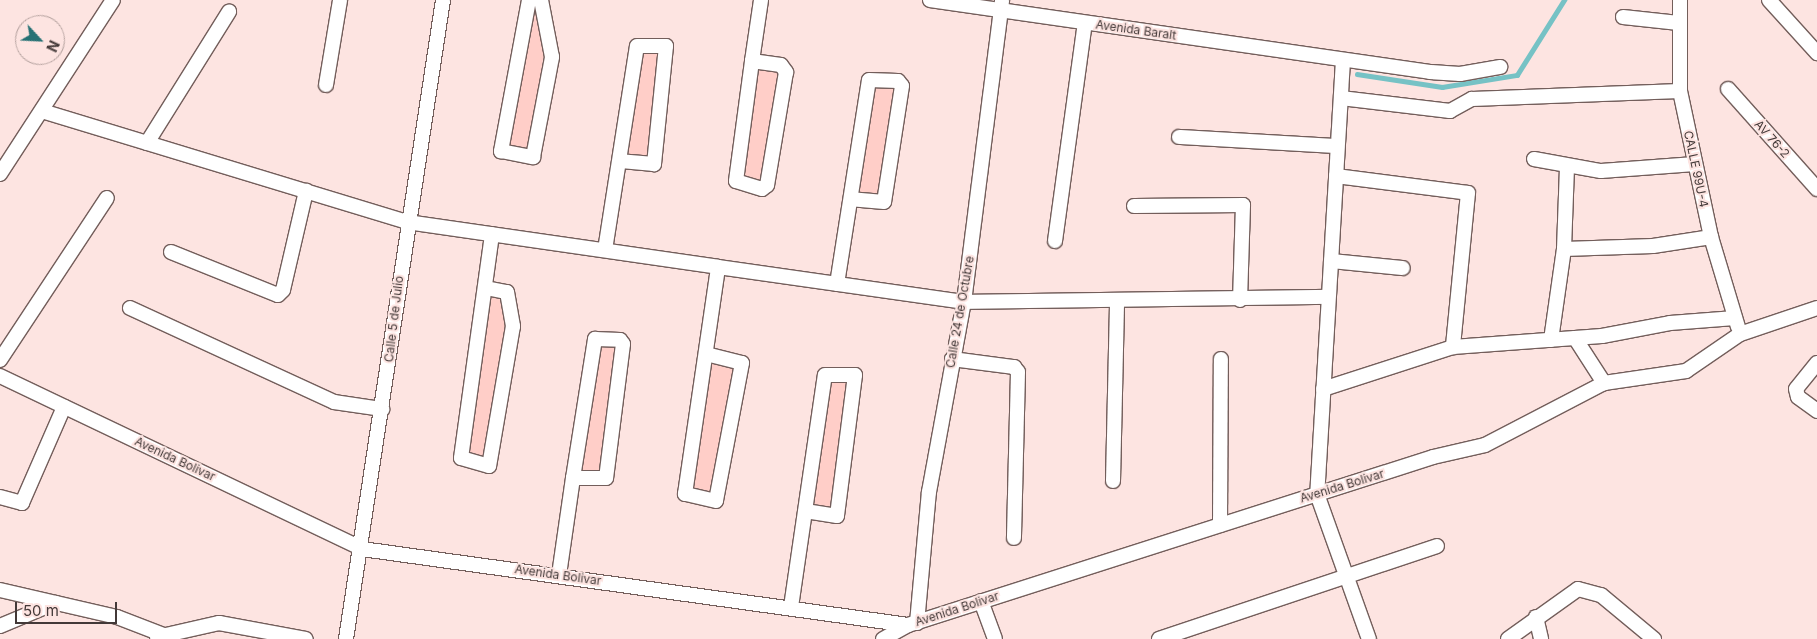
<!DOCTYPE html>
<style>
body{margin:0}
#map{position:relative;width:1817px;height:639px;overflow:hidden;background:#fde4e1;font-family:Inter,sans-serif}
div>[style]{position:absolute}
[style*='--x']{left:calc(var(--x)*1px);top:calc(var(--y)*1px);width:calc(var(--w)*1px);rotate:calc(var(--a)*1deg)}
.green>*{inset:0;background:#ffcec8}
.stream>*{height:4.5px;margin:-2.25px;padding:0 2.25px;transform-origin:2.25px;border-radius:2.25px;background:#76c2c5}
.roads{filter:drop-shadow(1px 0 #735e5b) drop-shadow(-1px 0 #735e5b) drop-shadow(0 1px #735e5b) drop-shadow(0 -1px #735e5b)}
.street>*{height:14px;margin:-7px;padding:0 7px;transform-origin:7px;border-radius:7px;background:#fff}
span{translate:-50% -50%;white-space:nowrap;text-align:center;line-height:1.15;-webkit-text-stroke:4px #fde4e1;paint-order:stroke}
.street-label{font-size:12px;color:#433938}
.north{position:absolute;left:15px;top:15px;width:50px;height:50px;box-sizing:border-box;background:#fde4e1;border:1px solid #b3a09d;border-radius:50%;rotate:115deg;font-size:14px;font-weight:700;line-height:20px;text-align:center;color:#433938}
.north::after{content:'';display:block;margin:auto;width:18px;height:22px;background:#267174;clip-path:polygon(50% 0,100% 100%,50% 72%,0 100%)}
.scale{position:absolute;left:15px;top:602px;width:102px;height:22px;box-sizing:border-box;border:2px solid #433938;border-top:0;padding-left:6px;font-size:15px;line-height:18px;white-space:nowrap;color:#433938;-webkit-text-stroke:4px #fde4e1;paint-order:stroke}
</style>
<div id="map">
<div class="green">
<div style="clip-path:polygon(534px 7px,539px 8px,544px 52px,530px 149px,508px 146px)"></div>
<div style="clip-path:polygon(642px 50px,663px 53px,648px 159px,626px 157px)"></div>
<div style="clip-path:polygon(757px 67px,779px 71px,761px 182px,741px 179px)"></div>
<div style="clip-path:polygon(876px 85px,896px 87px,880px 200px,858px 195px)"></div>
<div style="clip-path:polygon(490px 296px,505px 298px,510px 321px,489px 459px,466px 453px)"></div>
<div style="clip-path:polygon(600px 344px,617px 345px,599px 475px,580px 472px)"></div>
<div style="clip-path:polygon(711px 362px,734px 365px,713px 493px,692px 489px)"></div>
<div style="clip-path:polygon(831px 379px,850px 382px,831px 510px,811px 506px)"></div>
</div>
<div class="stream">
<div style="--x:1357;--y:74;--w:86;--a:8.7"></div>
<div style="--x:1442;--y:87;--w:76;--a:-9.1"></div>
<div style="--x:1517;--y:75;--w:89;--a:-57.9"></div>
</div>
<div class="roads">
<div class="street">
<div style="--x:529;--y:0;--w:154;--a:100.5"></div>
<div style="--x:501;--y:151;--w:33;--a:11"></div>
<div style="--x:533;--y:157;--w:102;--a:-79.2"></div>
<div style="--x:552;--y:57;--w:58;--a:-100.9"></div>
<div style="--x:930;--y:0;--w:505;--a:8.19"></div>
<div style="--x:1430;--y:72;--w:30;--a:4"></div>
<div style="--x:1460;--y:74;--w:41;--a:-9.9"></div>
<div style="--x:1680;--y:0;--w:91;--a:90"></div>
<div style="--x:1680;--y:91;--w:149;--a:78"></div>
<div style="--x:1711;--y:237;--w:94;--a:73.3"></div>
<div style="--x:1769;--y:0;--w:72;--a:47.8"></div>
<div style="--x:1623;--y:17;--w:56;--a:6.1"></div>
<div style="--x:1343;--y:60;--w:435;--a:93.4"></div>
<div style="--x:1317;--y:494;--w:154;--a:70.3"></div>
<div style="--x:752;--y:61;--w:29;--a:8"></div>
<div style="--x:781;--y:65;--w:9;--a:54"></div>
<div style="--x:786;--y:72;--w:115;--a:99.5"></div>
<div style="--x:767;--y:185;--w:6;--a:141"></div>
<div style="--x:762;--y:189;--w:27;--a:-163"></div>
<div style="--x:736;--y:181;--w:121;--a:-82.4"></div>
<div style="--x:752;--y:61;--w:62;--a:-81.6"></div>
<div style="--x:326;--y:85;--w:86;--a:-80.6"></div>
<div style="--x:1728;--y:89;--w:134;--a:48.3"></div>
<div style="--x:1341;--y:98;--w:110;--a:6.8"></div>
<div style="--x:1450;--y:111;--w:25;--a:-29"></div>
<div style="--x:1472;--y:99;--w:208;--a:-2.2"></div>
<div style="--x:42;--y:111;--w:382;--a:16.9"></div>
<div style="--x:407;--y:222;--w:314;--a:8.2"></div>
<div style="--x:718;--y:267;--w:248;--a:8.1"></div>
<div style="--x:964;--y:302;--w:362;--a:-0.8"></div>
<div style="--x:1179;--y:137;--w:158;--a:3.3"></div>
<div style="--x:147;--y:143;--w:155;--a:-58"></div>
<div style="--x:1534;--y:159;--w:68;--a:10.2"></div>
<div style="--x:1601;--y:171;--w:94;--a:-4.3"></div>
<div style="--x:0;--y:174;--w:207;--a:-57"></div>
<div style="--x:1336;--y:176;--w:133;--a:7.3"></div>
<div style="--x:1468;--y:193;--w:155;--a:95.6"></div>
<div style="--x:1134;--y:206;--w:109;--a:-0.5"></div>
<div style="--x:1243;--y:205;--w:95;--a:91.8"></div>
<div style="--x:1055;--y:241;--w:220;--a:-82.2"></div>
<div style="--x:1564;--y:249;--w:89;--a:-1.9"></div>
<div style="--x:1653;--y:246;--w:59;--a:-8.8"></div>
<div style="--x:605;--y:250;--w:206;--a:-81.1"></div>
<div style="--x:637;--y:46;--w:29;--a:0"></div>
<div style="--x:666;--y:46;--w:119;--a:95.8"></div>
<div style="--x:654;--y:164;--w:33;--a:-175"></div>
<div style="--x:171;--y:252;--w:115;--a:21.9"></div>
<div style="--x:278;--y:295;--w:7;--a:-45"></div>
<div style="--x:283;--y:290;--w:102;--a:-76.9"></div>
<div style="--x:1331;--y:261;--w:72;--a:5.6"></div>
<div style="--x:837;--y:284;--w:206;--a:-81.1"></div>
<div style="--x:869;--y:80;--w:29;--a:2"></div>
<div style="--x:898;--y:81;--w:6;--a:51"></div>
<div style="--x:902;--y:86;--w:117;--a:98.8"></div>
<div style="--x:884;--y:202;--w:32;--a:-175"></div>
<div style="--x:486;--y:288;--w:21;--a:11"></div>
<div style="--x:507;--y:292;--w:35;--a:80"></div>
<div style="--x:513;--y:326;--w:142;--a:99.7"></div>
<div style="--x:489;--y:466;--w:29;--a:-164"></div>
<div style="--x:461;--y:458;--w:226;--a:-82.1"></div>
<div style="--x:130;--y:308;--w:225;--a:24.7"></div>
<div style="--x:334;--y:402;--w:49;--a:8.3"></div>
<div style="--x:1575;--y:338;--w:54;--a:57.2"></div>
<div style="--x:1551;--y:340;--w:92;--a:-81.9"></div>
<div style="--x:1564;--y:249;--w:82;--a:-87.9"></div>
<div style="--x:706;--y:354;--w:37;--a:14"></div>
<div style="--x:742;--y:363;--w:140;--a:100.7"></div>
<div style="--x:716;--y:501;--w:32;--a:-167"></div>
<div style="--x:685;--y:494;--w:229;--a:-81.7"></div>
<div style="--x:952;--y:359;--w:63;--a:7.4"></div>
<div style="--x:1014;--y:367;--w:6;--a:51"></div>
<div style="--x:1018;--y:372;--w:166;--a:91.4"></div>
<div style="--x:0;--y:360;--w:194;--a:-56.6"></div>
<div style="--x:1817;--y:363;--w:33;--a:129"></div>
<div style="--x:1796;--y:389;--w:8;--a:76"></div>
<div style="--x:1798;--y:397;--w:24;--a:36"></div>
<div style="--x:0;--y:376;--w:401;--a:25.5"></div>
<div style="--x:362;--y:549;--w:551;--a:7.92"></div>
<div style="--x:908;--y:625;--w:551;--a:-17.74"></div>
<div style="--x:1433;--y:457;--w:53;--a:-13"></div>
<div style="--x:1485;--y:445;--w:134;--a:-27.5"></div>
<div style="--x:1604;--y:383;--w:83;--a:-8.3"></div>
<div style="--x:1686;--y:371;--w:65;--a:-34.4"></div>
<div style="--x:1740;--y:334;--w:81;--a:-18.7"></div>
<div style="--x:1323;--y:389;--w:137;--a:-17.9"></div>
<div style="--x:1453;--y:347;--w:149;--a:-4.2"></div>
<div style="--x:1602;--y:336;--w:69;--a:-10.8"></div>
<div style="--x:1670;--y:323;--w:65;--a:-4.4"></div>
<div style="--x:1113;--y:481;--w:181;--a:-88.7"></div>
<div style="--x:0;--y:497;--w:23;--a:15"></div>
<div style="--x:22;--y:503;--w:105;--a:-66.4"></div>
<div style="--x:1220;--y:525;--w:166;--a:-89.7"></div>
<div style="--x:559;--y:575;--w:98;--a:-81.8"></div>
<div style="--x:573;--y:478;--w:141;--a:-81"></div>
<div style="--x:595;--y:339;--w:25;--a:2"></div>
<div style="--x:620;--y:340;--w:5;--a:53"></div>
<div style="--x:623;--y:344;--w:135;--a:97.2"></div>
<div style="--x:606;--y:478;--w:33;--a:180"></div>
<div style="--x:0;--y:590;--w:120;--a:13"></div>
<div style="--x:117;--y:617;--w:50;--a:21"></div>
<div style="--x:981;--y:601;--w:40;--a:69.8"></div>
<div style="--x:791;--y:607;--w:234;--a:-81.7"></div>
<div style="--x:825;--y:375;--w:30;--a:0"></div>
<div style="--x:855;--y:375;--w:142;--a:97.3"></div>
<div style="--x:837;--y:516;--w:32;--a:-171"></div>
<div style="--x:1536;--y:617;--w:23;--a:77"></div>
<div style="--x:917;--y:623;--w:132;--a:-84.8"></div>
<div style="--x:929;--y:492;--w:193;--a:-79.6"></div>
<div style="--x:964;--y:302;--w:304;--a:-82.8"></div>
<div style="--x:0;--y:626;--w:60;--a:-22.7"></div>
<div style="--x:157;--y:637;--w:64;--a:-12.7"></div>
<div style="--x:219;--y:623;--w:88;--a:10.4"></div>
<div style="--x:346;--y:639;--w:646;--a:-81.37"></div>
<div style="--x:883;--y:639;--w:29;--a:-29"></div>
<div style="--x:1159;--y:639;--w:293;--a:-18.5"></div>
<div style="--x:1508;--y:639;--w:86;--a:-35.5"></div>
<div style="--x:1578;--y:589;--w:24;--a:15"></div>
<div style="--x:1601;--y:595;--w:69;--a:39.7"></div>
</div>
</div>
<div class="street-label">
<span style="left:1136px;top:30px;rotate:8deg">Avenida Baralt</span>
<span style="left:1772px;top:139px;rotate:48deg">AV 76-2</span>
<span style="left:1696px;top:169px;rotate:78deg">CALLE 99U-4</span>
<span style="left:960px;top:312px;rotate:-80deg">Calle 24 de Octubre</span>
<span style="left:394px;top:319px;rotate:-83deg">Calle 5 de Julio</span>
<span style="left:175px;top:459px;rotate:25deg">Avenida Bolivar</span>
<span style="left:1342px;top:486px;rotate:-17deg">Avenida Bolivar</span>
<span style="left:558px;top:575px;rotate:8deg">Avenida Bolivar</span>
<span style="left:957px;top:609px;rotate:-18deg">Avenida Bolivar</span>
</div>
<div class="north">N</div>
<div class="scale">50 m</div>
</div>
